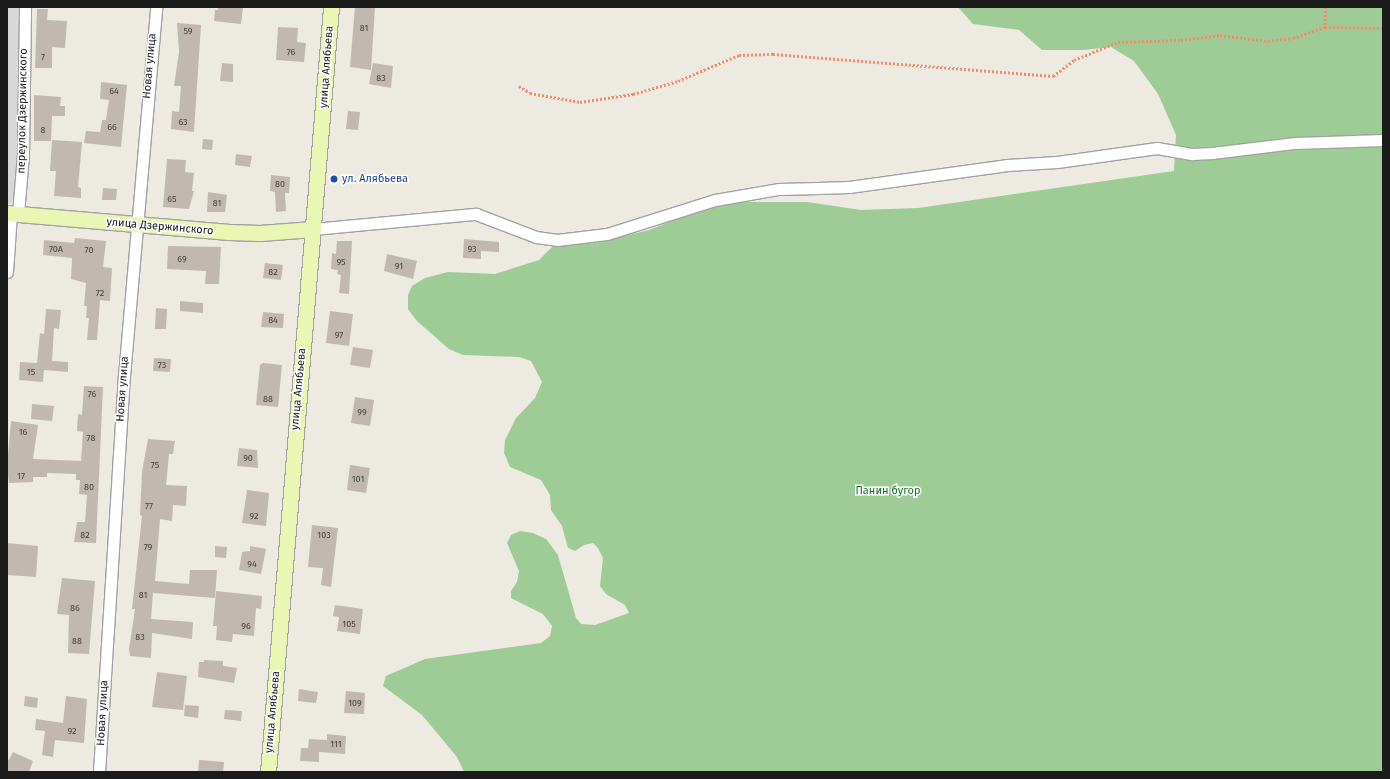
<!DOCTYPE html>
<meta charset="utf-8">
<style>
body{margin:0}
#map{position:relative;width:1390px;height:779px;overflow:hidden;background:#eceae1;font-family:"Fira Sans",sans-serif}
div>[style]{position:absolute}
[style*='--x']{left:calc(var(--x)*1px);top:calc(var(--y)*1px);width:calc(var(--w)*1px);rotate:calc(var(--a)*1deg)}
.residential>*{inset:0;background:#d9d8d8}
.forest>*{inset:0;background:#9fcb96}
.building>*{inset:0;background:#c1b9b1}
.path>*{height:2.5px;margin-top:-1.25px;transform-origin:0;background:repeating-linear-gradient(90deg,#f58b69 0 2px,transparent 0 4px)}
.roads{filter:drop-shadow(1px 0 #a2a2a2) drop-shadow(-1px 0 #a2a2a2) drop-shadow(0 1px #a2a2a2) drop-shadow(0 -1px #a2a2a2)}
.minor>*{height:11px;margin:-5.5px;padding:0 5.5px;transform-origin:5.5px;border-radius:5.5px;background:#fff}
.secondary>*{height:15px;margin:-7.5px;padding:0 7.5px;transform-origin:7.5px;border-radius:7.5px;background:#eaf7b4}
.dots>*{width:11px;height:11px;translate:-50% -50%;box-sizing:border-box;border:2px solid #fff;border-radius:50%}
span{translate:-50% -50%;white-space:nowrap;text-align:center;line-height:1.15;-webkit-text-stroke:3px #fff;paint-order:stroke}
.number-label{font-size:9px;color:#444240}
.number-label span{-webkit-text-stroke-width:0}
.street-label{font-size:11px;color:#1b1b1b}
.transit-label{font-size:11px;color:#164399}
.left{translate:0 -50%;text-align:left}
.park-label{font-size:11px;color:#0e7425}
.frame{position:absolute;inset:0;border:8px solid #1b1b1b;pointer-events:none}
</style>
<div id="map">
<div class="residential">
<div style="clip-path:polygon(7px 7px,22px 7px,18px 169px,15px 201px,10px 204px,7px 204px)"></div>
</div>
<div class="forest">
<div style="clip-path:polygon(958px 7px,1383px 7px,1383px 772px,464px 772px,457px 757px,422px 715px,383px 686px,386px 676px,425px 659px,541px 643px,550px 636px,552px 626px,543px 614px,511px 598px,511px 591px,517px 582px,519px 571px,507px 543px,511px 535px,520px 531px,533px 533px,546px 539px,558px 555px,576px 618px,581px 624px,595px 625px,629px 613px,625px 605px,606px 594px,600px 586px,603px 558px,598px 548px,593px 543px,584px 545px,575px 551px,568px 548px,562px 526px,551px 510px,550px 495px,541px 480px,510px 467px,504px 453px,505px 440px,516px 418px,535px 398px,542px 382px,531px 361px,519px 357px,463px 355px,449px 349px,417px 321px,408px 309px,408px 295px,412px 286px,425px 278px,448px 272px,495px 274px,539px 260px,553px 246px,595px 243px,649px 230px,697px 211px,741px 202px,807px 202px,861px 210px,918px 208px,1174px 171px,1176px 135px,1158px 94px,1134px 61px,1111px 47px,1083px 50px,1042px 50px,1019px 30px,973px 24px)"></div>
</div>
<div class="building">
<div style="clip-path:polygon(218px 7px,243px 7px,241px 24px,214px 21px,215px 10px,218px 10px)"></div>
<div style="clip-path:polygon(355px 7px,375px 7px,371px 70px,350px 67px)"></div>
<div style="clip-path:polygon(37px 9px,48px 9px,47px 20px,67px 21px,65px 48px,52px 47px,52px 68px,35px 68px)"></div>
<div style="clip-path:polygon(177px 23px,201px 25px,194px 132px,171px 129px,172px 111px,179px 112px,181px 86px,174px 86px,179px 52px)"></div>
<div style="clip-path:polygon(278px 27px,298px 28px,297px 42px,306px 43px,304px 62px,276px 60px)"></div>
<div style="clip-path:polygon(222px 63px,233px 64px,233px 82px,220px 81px)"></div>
<div style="clip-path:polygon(373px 63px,393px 66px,391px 88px,369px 84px)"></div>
<div style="clip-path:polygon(101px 82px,127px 85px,121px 147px,84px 143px,86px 131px,100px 132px,102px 120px,106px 120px,109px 100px,100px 99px)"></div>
<div style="clip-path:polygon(34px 95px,61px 97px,60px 106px,65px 106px,65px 116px,52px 116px,51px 141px,34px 141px)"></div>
<div style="clip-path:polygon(348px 111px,360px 112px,358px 130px,346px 129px)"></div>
<div style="clip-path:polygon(203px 139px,213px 140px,212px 150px,202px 149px)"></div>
<div style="clip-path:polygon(52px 140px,82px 142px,78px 187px,81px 188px,81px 198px,54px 196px,56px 171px,50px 171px)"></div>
<div style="clip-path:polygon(236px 154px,252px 156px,250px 167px,235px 165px)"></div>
<div style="clip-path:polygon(167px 159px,186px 160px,185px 172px,194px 173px,192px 191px,194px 191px,189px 209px,163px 207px)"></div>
<div style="clip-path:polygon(271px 175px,290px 177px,289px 193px,285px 193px,286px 211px,276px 212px,275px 192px,270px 191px)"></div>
<div style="clip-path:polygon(103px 188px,117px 189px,116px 200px,102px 200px)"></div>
<div style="clip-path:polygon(208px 192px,227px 195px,225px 212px,207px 212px)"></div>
<div style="clip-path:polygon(75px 238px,106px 241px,103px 267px,112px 268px,110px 301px,100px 300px,97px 340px,87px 340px,89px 318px,86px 318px,87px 306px,84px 306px,86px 283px,71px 279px,72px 258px,43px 255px,44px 240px,74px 243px)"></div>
<div style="clip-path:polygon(464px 239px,499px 242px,499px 252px,481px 251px,481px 259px,463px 258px)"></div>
<div style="clip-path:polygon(337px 241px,352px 241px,349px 294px,339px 293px,341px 275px,337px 274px,338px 270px,331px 269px,332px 253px,336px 254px)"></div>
<div style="clip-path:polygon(168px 246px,221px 247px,219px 284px,205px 284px,206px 271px,167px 269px)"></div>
<div style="clip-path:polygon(387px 254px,417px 261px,413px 279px,384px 271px)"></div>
<div style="clip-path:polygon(265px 263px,283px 265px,281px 280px,263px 278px)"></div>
<div style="clip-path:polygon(180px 301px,203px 303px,203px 313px,180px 311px)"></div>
<div style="clip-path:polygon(156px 308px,167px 309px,166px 329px,155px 329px)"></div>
<div style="clip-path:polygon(46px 309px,61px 310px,59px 329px,54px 328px,52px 361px,68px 362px,68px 372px,44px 370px,43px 382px,19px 380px,20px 362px,37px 363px,40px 333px,44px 334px)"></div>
<div style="clip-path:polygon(330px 311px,353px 314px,349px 346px,326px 343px)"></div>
<div style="clip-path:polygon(263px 312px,284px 314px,283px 328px,261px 327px)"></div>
<div style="clip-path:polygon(353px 347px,373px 350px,370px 368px,350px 365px)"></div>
<div style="clip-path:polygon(154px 358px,171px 359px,170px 372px,153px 371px)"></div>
<div style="clip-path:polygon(263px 363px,282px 365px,278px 407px,256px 405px,260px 365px)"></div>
<div style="clip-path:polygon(84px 386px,103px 387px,96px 543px,74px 542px,77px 522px,85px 522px,87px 495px,79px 494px,80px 480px,76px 480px,76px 474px,47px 473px,47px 477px,33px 477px,33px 482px,9px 483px,7px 466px,11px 421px,38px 425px,33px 459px,81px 461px,83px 432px,77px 431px,78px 414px,82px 415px)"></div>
<div style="clip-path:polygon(355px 397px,374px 400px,370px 426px,351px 423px)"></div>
<div style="clip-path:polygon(32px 404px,54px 406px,52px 421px,31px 419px)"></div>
<div style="clip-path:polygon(148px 439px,175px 441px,173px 454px,169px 454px,166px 485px,187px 486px,186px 506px,173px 505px,172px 521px,160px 519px,155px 581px,189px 584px,190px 570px,217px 570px,215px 598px,153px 593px,151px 619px,193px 622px,192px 639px,152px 633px,151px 658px,130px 656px,129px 649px,135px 609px,132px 609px,142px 516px,140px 515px,142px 472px)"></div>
<div style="clip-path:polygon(239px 448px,257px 450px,258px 468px,237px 466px)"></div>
<div style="clip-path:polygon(350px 465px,370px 468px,366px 493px,347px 490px)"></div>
<div style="clip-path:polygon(247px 490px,269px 493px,266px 526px,242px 523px)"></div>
<div style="clip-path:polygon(312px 525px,338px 528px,331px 587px,321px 585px,323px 568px,308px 567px)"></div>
<div style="clip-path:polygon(7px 543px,38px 546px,36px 577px,7px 575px)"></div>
<div style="clip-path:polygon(215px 546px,227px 547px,226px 558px,215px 557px)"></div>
<div style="clip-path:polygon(250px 546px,266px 549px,261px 574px,239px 570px,242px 552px,250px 551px)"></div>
<div style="clip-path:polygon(62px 578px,95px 581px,89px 654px,68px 653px,69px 615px,57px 614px)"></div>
<div style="clip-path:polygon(216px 591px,262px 596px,261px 609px,256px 608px,254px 636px,233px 634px,232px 642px,216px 640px,217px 626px,213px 626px)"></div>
<div style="clip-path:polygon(335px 605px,363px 609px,360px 634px,337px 631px,339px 617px,333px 616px)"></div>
<div style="clip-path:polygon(204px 660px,223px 661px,223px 666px,237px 668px,234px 683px,198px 677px,199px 662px,204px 662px)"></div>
<div style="clip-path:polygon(157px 672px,187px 676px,183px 710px,152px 707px)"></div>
<div style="clip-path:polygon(299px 689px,318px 692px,316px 703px,298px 701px)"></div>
<div style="clip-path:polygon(346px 691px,365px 693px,364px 714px,344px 713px)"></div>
<div style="clip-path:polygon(25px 696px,38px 698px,37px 708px,24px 706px)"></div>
<div style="clip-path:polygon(66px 696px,87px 699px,84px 743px,55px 740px,53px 757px,42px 755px,45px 731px,35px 730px,36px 719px,63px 723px)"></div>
<div style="clip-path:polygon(185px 705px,199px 706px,198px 718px,184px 716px)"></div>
<div style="clip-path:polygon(225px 710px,242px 711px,241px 721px,224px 719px)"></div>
<div style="clip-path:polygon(327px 734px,346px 736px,345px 754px,319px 752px,319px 762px,300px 761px,301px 748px,308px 748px,309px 739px,327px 740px)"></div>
<div style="clip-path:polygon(13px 752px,33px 761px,29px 772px,7px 772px,7px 759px,9px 760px)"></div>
<div style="clip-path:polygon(199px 760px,224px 762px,223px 772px,198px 772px)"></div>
</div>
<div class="path">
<div style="--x:1326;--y:7;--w:20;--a:93"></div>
<div style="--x:1325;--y:27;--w:58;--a:1"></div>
<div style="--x:519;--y:86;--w:13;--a:32"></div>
<div style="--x:530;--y:93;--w:51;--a:10.2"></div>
<div style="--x:580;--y:102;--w:54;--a:-8.6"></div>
<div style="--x:633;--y:94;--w:47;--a:-16.1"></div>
<div style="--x:678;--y:81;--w:66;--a:-23.1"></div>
<div style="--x:739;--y:55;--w:34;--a:-2"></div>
<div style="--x:773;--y:54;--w:281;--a:4.5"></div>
<div style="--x:1053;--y:76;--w:26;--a:-37"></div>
<div style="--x:1074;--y:60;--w:48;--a:-22.2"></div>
<div style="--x:1118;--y:42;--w:63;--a:-1.8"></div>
<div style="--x:1181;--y:40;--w:39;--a:-7"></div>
<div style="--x:1220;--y:35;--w:48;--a:7.1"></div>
<div style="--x:1268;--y:41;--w:25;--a:-7"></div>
<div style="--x:1293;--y:38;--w:34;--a:-19"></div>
</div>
<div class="roads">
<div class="minor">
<div style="--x:18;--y:214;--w:59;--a:-85.2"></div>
<div style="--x:23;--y:155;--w:148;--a:-89.2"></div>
<div style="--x:313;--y:229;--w:164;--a:-5.3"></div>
<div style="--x:476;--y:214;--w:64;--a:21"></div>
<div style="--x:536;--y:237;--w:21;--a:8"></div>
<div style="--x:557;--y:240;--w:50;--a:-6.8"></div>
<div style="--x:607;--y:234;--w:113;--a:-17.5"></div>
<div style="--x:715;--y:200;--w:65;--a:-9.8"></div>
<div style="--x:779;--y:189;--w:70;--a:-1.6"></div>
<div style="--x:849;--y:187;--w:160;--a:-7.9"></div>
<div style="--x:1007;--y:165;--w:50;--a:-3.4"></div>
<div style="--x:1057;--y:162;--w:101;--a:-8"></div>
<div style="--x:1157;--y:148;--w:36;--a:10"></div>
<div style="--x:1192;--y:154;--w:20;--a:-3"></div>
<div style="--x:1212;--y:153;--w:84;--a:-6.9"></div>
<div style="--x:1295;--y:143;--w:88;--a:-2"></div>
<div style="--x:7;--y:272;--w:58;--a:-86.1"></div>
<div style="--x:99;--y:772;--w:397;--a:-86.4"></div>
<div style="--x:124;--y:376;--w:370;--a:-85"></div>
</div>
<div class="secondary">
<div style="--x:7;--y:213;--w:223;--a:4.9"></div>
<div style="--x:229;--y:232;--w:31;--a:2"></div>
<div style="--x:260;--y:233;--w:53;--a:-4.3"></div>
<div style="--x:268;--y:772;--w:768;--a:-85.29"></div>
</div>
</div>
<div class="dots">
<div style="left:334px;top:179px;background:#1a4fb4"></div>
</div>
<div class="number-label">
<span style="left:364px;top:28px">81</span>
<span style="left:188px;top:31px">59</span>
<span style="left:291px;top:52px">76</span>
<span style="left:43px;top:57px">7</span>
<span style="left:381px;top:78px">83</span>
<span style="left:114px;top:91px">64</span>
<span style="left:183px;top:122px">63</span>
<span style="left:112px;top:127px">66</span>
<span style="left:43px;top:130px">8</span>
<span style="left:280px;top:184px">80</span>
<span style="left:172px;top:199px">65</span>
<span style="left:217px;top:203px">81</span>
<span style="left:56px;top:249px">70А</span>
<span style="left:472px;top:249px">93</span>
<span style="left:89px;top:250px">70</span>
<span style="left:182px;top:259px">69</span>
<span style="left:341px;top:262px">95</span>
<span style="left:399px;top:266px">91</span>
<span style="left:273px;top:272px">82</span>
<span style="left:100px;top:293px">72</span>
<span style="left:273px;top:320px">84</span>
<span style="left:339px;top:335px">97</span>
<span style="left:162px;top:365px">73</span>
<span style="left:31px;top:372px">15</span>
<span style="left:92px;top:394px">76</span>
<span style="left:268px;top:399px">88</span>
<span style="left:362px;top:412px">99</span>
<span style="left:23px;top:432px">16</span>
<span style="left:91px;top:438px">78</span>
<span style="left:248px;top:458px">90</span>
<span style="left:155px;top:465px">75</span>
<span style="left:21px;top:476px">17</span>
<span style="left:358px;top:479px">101</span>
<span style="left:89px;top:487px">80</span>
<span style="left:149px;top:506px">77</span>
<span style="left:254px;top:516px">92</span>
<span style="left:85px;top:535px">82</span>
<span style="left:324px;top:535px">103</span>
<span style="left:148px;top:547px">79</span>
<span style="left:252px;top:564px">94</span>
<span style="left:143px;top:595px">81</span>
<span style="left:75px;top:608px">86</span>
<span style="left:349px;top:624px">105</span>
<span style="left:246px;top:626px">96</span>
<span style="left:140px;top:637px">83</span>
<span style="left:77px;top:641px">88</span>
<span style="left:355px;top:703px">109</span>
<span style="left:72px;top:731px">92</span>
<span style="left:336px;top:744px">111</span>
</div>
<div class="street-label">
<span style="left:150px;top:66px;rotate:-85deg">Новая улица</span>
<span style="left:327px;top:67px;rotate:-86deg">улица Алябьева</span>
<span style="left:23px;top:111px;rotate:-89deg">переулок Дзержинского</span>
<span style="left:160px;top:227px;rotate:5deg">улица Дзержинского</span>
<span style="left:123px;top:389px;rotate:-86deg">Новая улица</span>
<span style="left:299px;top:389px;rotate:-85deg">улица Алябьева</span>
<span style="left:273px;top:712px;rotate:-85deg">улица Алябьева</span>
<span style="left:103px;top:713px;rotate:-87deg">Новая улица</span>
</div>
<div class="transit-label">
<span class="left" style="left:342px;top:179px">ул. Алябьева</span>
</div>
<div class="park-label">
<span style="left:888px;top:491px">Панин бугор</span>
</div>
<div class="frame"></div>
</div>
